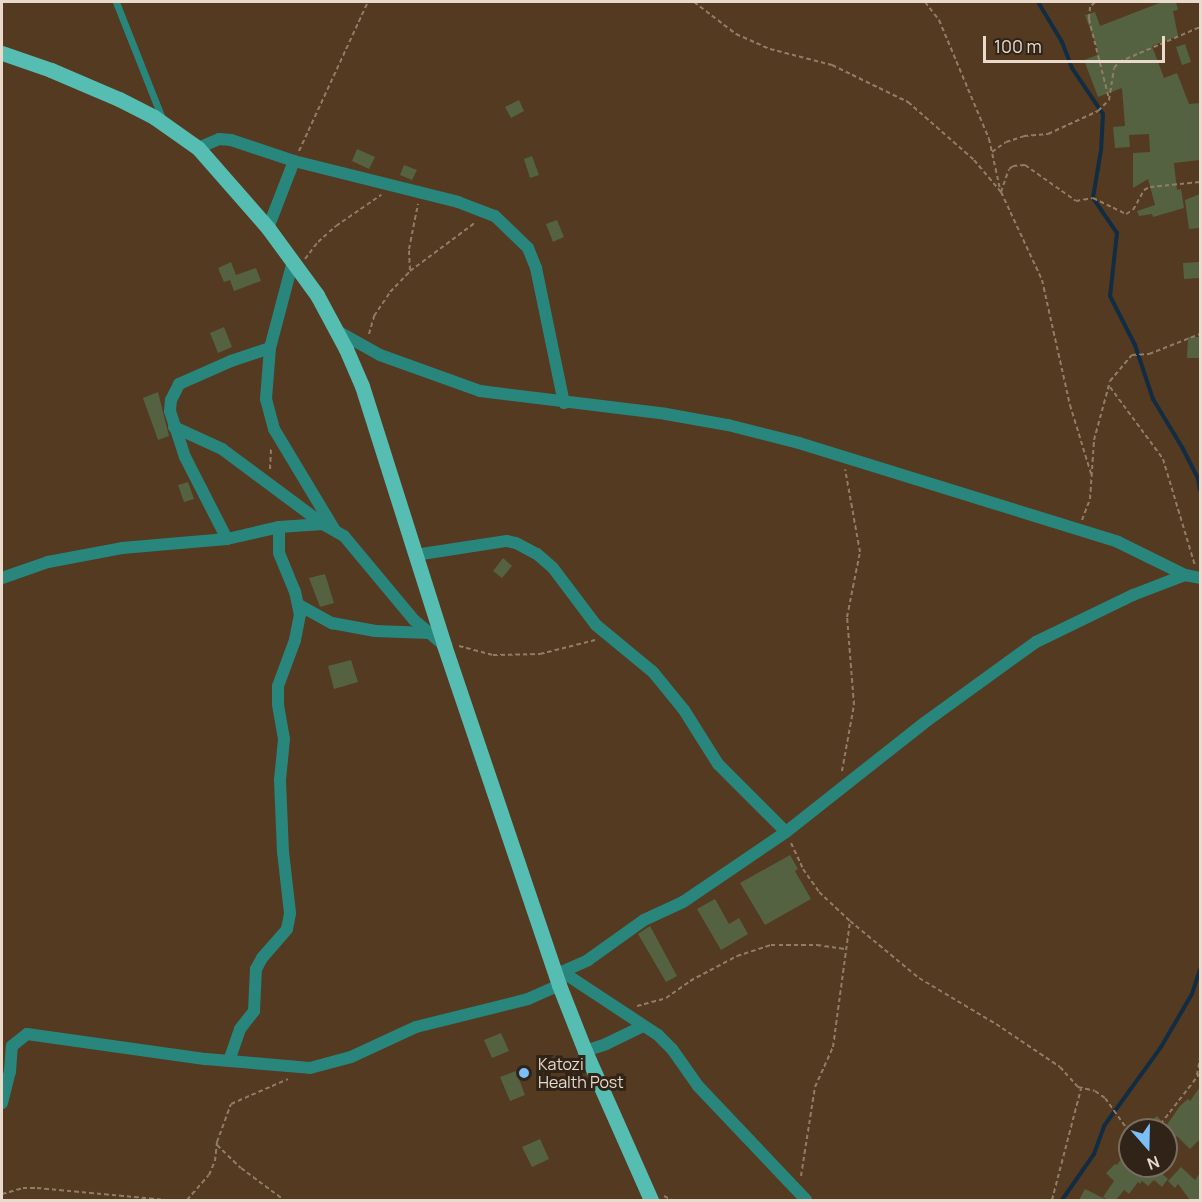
<!DOCTYPE html>
<style>
body{margin:0}
#map{position:relative;width:1202px;height:1202px;overflow:hidden;background:#533a20;font-family:Manrope,sans-serif}
div>[style]{position:absolute}
[style*='--x']{left:calc(var(--x)*1px);top:calc(var(--y)*1px);width:calc(var(--w)*1px);rotate:calc(var(--a)*1deg)}
.stream>*{height:4px;margin:-2px;padding:0 2px;transform-origin:2px;border-radius:2px;background:#122c43}
.building>*{inset:0;background:#556241}
.path>*{height:2px;margin-top:-1px;transform-origin:0;background:repeating-linear-gradient(90deg,#917c66 0 4.5px,transparent 0 7.5px)}
.lane>*{height:7px;margin:-3.5px;padding:0 3.5px;transform-origin:3.5px;border-radius:3.5px;background:#29867d}
.street>*{height:12px;margin:-6px;padding:0 6px;transform-origin:6px;border-radius:6px;background:#29867d}
.primary>*{height:15px;margin:-7.5px;padding:0 7.5px;transform-origin:7.5px;border-radius:7.5px;background:#56bdb2}
.dots>*{width:16px;height:16px;translate:-50% -50%;box-sizing:border-box;border:3px solid #302418;border-radius:50%}
span{translate:-50% -50%;white-space:nowrap;text-align:center;line-height:1.15;-webkit-text-stroke:6px #302418;paint-order:stroke}
.poi-label{font-size:16px;color:#e9dacb}
.left{translate:0 -50%;text-align:left}
.frame{position:absolute;inset:0;border:3px solid #e9dacb;pointer-events:none}
.north{position:absolute;left:1118px;top:1118px;width:60px;height:60px;box-sizing:border-box;background:#302418;border:2px solid #7a6d60;border-radius:50%;rotate:160deg;font-size:16px;font-weight:700;line-height:24px;text-align:center;color:#e9dacb}
.north::after{content:'';display:block;margin:auto;width:21px;height:27px;background:#7bbef8;clip-path:polygon(50% 0,100% 100%,50% 72%,0 100%)}
.scale{position:absolute;left:983px;top:36px;width:182px;height:27px;box-sizing:border-box;border:3px solid #e9dacb;border-top:0;padding-left:8px;font-size:18px;line-height:21px;white-space:nowrap;color:#e9dacb;-webkit-text-stroke:4px #302418;paint-order:stroke}
</style>
<div id="map">
<div class="stream">
<div style="--x:1038;--y:2;--w:47;--a:59"></div>
<div style="--x:1062;--y:42;--w:28;--a:69"></div>
<div style="--x:1072;--y:68;--w:55;--a:56"></div>
<div style="--x:1103;--y:114;--w:36;--a:93"></div>
<div style="--x:1101;--y:150;--w:49;--a:99.5"></div>
<div style="--x:1093;--y:198;--w:42;--a:55.6"></div>
<div style="--x:1117;--y:233;--w:63;--a:96.3"></div>
<div style="--x:1110;--y:296;--w:55;--a:63"></div>
<div style="--x:1135;--y:345;--w:57;--a:71.6"></div>
<div style="--x:1153;--y:399;--w:56;--a:58.9"></div>
<div style="--x:1182;--y:447;--w:36;--a:63"></div>
<div style="--x:1198;--y:479;--w:11;--a:80"></div>
<div style="--x:1062;--y:1200;--w:56;--a:-55.2"></div>
<div style="--x:1094;--y:1154;--w:30;--a:-70"></div>
<div style="--x:1104;--y:1126;--w:97;--a:-54.2"></div>
<div style="--x:1161;--y:1047;--w:61;--a:-59.7"></div>
<div style="--x:1192;--y:994;--w:25;--a:-72"></div>
</div>
<div class="building">
<div style="clip-path:polygon(1162px 2px,1176px 2px,1178px 10px,1173px 11px,1178px 36px,1152px 46px,1164px 78px,1177px 73px,1189px 104px,1200px 103px,1200px 160px,1174px 163px,1177px 190px,1181px 189px,1184px 208px,1153px 217px,1152px 214px,1139px 216px,1137px 211px,1155px 205px,1148px 179px,1133px 188px,1133px 153px,1150px 152px,1149px 134px,1129px 135px,1130px 147px,1115px 148px,1113px 127px,1125px 126px,1122px 88px,1098px 97px,1084px 60px,1097px 55px,1098px 51px,1085px 15px,1095px 12px,1100px 26px)"></div>
<div style="clip-path:polygon(1185px 44px,1191px 62px,1182px 65px,1176px 47px)"></div>
<div style="clip-path:polygon(519px 100px,524px 111px,511px 118px,505px 107px)"></div>
<div style="clip-path:polygon(357px 149px,375px 157px,369px 169px,352px 161px)"></div>
<div style="clip-path:polygon(532px 156px,539px 175px,530px 178px,524px 159px)"></div>
<div style="clip-path:polygon(404px 165px,417px 170px,412px 180px,400px 175px)"></div>
<div style="clip-path:polygon(1200px 194px,1200px 228px,1189px 229px,1185px 200px)"></div>
<div style="clip-path:polygon(557px 220px,564px 237px,553px 242px,546px 224px)"></div>
<div style="clip-path:polygon(231px 262px,236px 275px,256px 268px,261px 281px,234px 291px,230px 280px,224px 282px,218px 268px)"></div>
<div style="clip-path:polygon(1199px 262px,1200px 278px,1184px 279px,1183px 263px)"></div>
<div style="clip-path:polygon(224px 327px,232px 347px,218px 353px,210px 333px)"></div>
<div style="clip-path:polygon(1188px 337px,1199px 337px,1199px 358px,1187px 358px)"></div>
<div style="clip-path:polygon(158px 392px,169px 436px,158px 440px,143px 398px)"></div>
<div style="clip-path:polygon(188px 482px,194px 499px,184px 502px,178px 485px)"></div>
<div style="clip-path:polygon(503px 558px,512px 566px,502px 578px,493px 571px)"></div>
<div style="clip-path:polygon(325px 574px,334px 603px,320px 607px,309px 578px)"></div>
<div style="clip-path:polygon(351px 660px,358px 682px,334px 689px,328px 666px)"></div>
<div style="clip-path:polygon(790px 855px,798px 869px,795px 871px,811px 899px,765px 925px,740px 883px)"></div>
<div style="clip-path:polygon(715px 899px,729px 924px,739px 918px,748px 934px,721px 950px,697px 909px)"></div>
<div style="clip-path:polygon(650px 926px,677px 976px,666px 982px,638px 934px)"></div>
<div style="clip-path:polygon(501px 1033px,509px 1051px,492px 1058px,484px 1040px)"></div>
<div style="clip-path:polygon(516px 1071px,525px 1095px,510px 1101px,500px 1077px)"></div>
<div style="clip-path:polygon(1200px 1087px,1200px 1139px,1190px 1149px,1177px 1136px,1166px 1148px,1166px 1130px,1141px 1130px,1157px 1116px,1166px 1126px,1180px 1106px,1188px 1099px,1190px 1101px)"></div>
<div style="clip-path:polygon(540px 1139px,549px 1159px,532px 1167px,522px 1147px)"></div>
<div style="clip-path:polygon(1130px 1146px,1130px 1166px,1145px 1176px,1153px 1166px,1168px 1179px,1162px 1187px,1154px 1180px,1148px 1186px,1142px 1181px,1140px 1184px,1138px 1182px,1129px 1194px,1124px 1190px,1116px 1200px,1108px 1200px,1103px 1197px,1114px 1181px,1106px 1173px,1115px 1164px,1117px 1165px)"></div>
<div style="clip-path:polygon(1181px 1167px,1195px 1180px,1200px 1173px,1200px 1200px,1190px 1200px,1178px 1184px,1175px 1188px,1168px 1181px)"></div>
<div style="clip-path:polygon(1085px 1189px,1107px 1200px,1079px 1200px)"></div>
</div>
<div class="path">
<div style="--x:694;--y:2;--w:53;--a:37.3"></div>
<div style="--x:736;--y:34;--w:37;--a:24"></div>
<div style="--x:770;--y:49;--w:64;--a:14.5"></div>
<div style="--x:832;--y:65;--w:85;--a:26"></div>
<div style="--x:908;--y:102;--w:88;--a:41.3"></div>
<div style="--x:974;--y:160;--w:42;--a:49.8"></div>
<div style="--x:1001;--y:192;--w:97;--a:65"></div>
<div style="--x:1042;--y:280;--w:128;--a:77.4"></div>
<div style="--x:1070;--y:405;--w:75;--a:73"></div>
<div style="--x:925;--y:2;--w:23;--a:52"></div>
<div style="--x:939;--y:20;--w:129;--a:67.2"></div>
<div style="--x:989;--y:139;--w:51;--a:77.6"></div>
<div style="--x:1095;--y:2;--w:7;--a:135"></div>
<div style="--x:1090;--y:7;--w:12;--a:95"></div>
<div style="--x:1089;--y:19;--w:82;--a:76"></div>
<div style="--x:299;--y:151;--w:164;--a:-65.2"></div>
<div style="--x:992;--y:152;--w:17;--a:-36"></div>
<div style="--x:1006;--y:142;--w:19;--a:-18"></div>
<div style="--x:1024;--y:136;--w:24;--a:-5"></div>
<div style="--x:1048;--y:134;--w:55;--a:-24.7"></div>
<div style="--x:1098;--y:111;--w:16;--a:-45"></div>
<div style="--x:1109;--y:100;--w:32;--a:-81"></div>
<div style="--x:1114;--y:68;--w:8;--a:-50"></div>
<div style="--x:1119;--y:62;--w:88;--a:-23.4"></div>
<div style="--x:1001;--y:192;--w:24;--a:-71"></div>
<div style="--x:1009;--y:169;--w:5;--a:-37"></div>
<div style="--x:1013;--y:166;--w:12;--a:-5"></div>
<div style="--x:1025;--y:165;--w:62;--a:35.2"></div>
<div style="--x:1076;--y:201;--w:17;--a:-10"></div>
<div style="--x:1093;--y:198;--w:37;--a:26"></div>
<div style="--x:1126;--y:214;--w:8;--a:-30"></div>
<div style="--x:1133;--y:210;--w:23;--a:-61"></div>
<div style="--x:1144;--y:190;--w:7;--a:-27"></div>
<div style="--x:1150;--y:187;--w:50;--a:-5.7"></div>
<div style="--x:305;--y:259;--w:21;--a:-53"></div>
<div style="--x:318;--y:242;--w:24;--a:-42"></div>
<div style="--x:336;--y:226;--w:55;--a:-34.6"></div>
<div style="--x:410;--y:270;--w:21;--a:-93"></div>
<div style="--x:409;--y:249;--w:46;--a:-78.7"></div>
<div style="--x:369;--y:334;--w:19;--a:-74"></div>
<div style="--x:374;--y:316;--w:29;--a:-56"></div>
<div style="--x:390;--y:292;--w:29;--a:-46"></div>
<div style="--x:410;--y:271;--w:82;--a:-36.6"></div>
<div style="--x:1110;--y:387;--w:89;--a:53.6"></div>
<div style="--x:1163;--y:459;--w:112;--a:73.3"></div>
<div style="--x:270;--y:469;--w:22;--a:-87"></div>
<div style="--x:1082;--y:520;--w:22;--a:-69"></div>
<div style="--x:1090;--y:499;--w:59;--a:-86.1"></div>
<div style="--x:1094;--y:440;--w:61;--a:-74.8"></div>
<div style="--x:1110;--y:381;--w:34;--a:-50"></div>
<div style="--x:1132;--y:355;--w:17;--a:-3"></div>
<div style="--x:1149;--y:354;--w:55;--a:-21.4"></div>
<div style="--x:459;--y:646;--w:35;--a:15"></div>
<div style="--x:493;--y:655;--w:47;--a:-1.2"></div>
<div style="--x:540;--y:654;--w:57;--a:-14.3"></div>
<div style="--x:842;--y:771;--w:67;--a:-79.7"></div>
<div style="--x:854;--y:705;--w:88;--a:-94.5"></div>
<div style="--x:847;--y:617;--w:66;--a:-78.7"></div>
<div style="--x:860;--y:552;--w:84;--a:-100.2"></div>
<div style="--x:791;--y:843;--w:29;--a:65"></div>
<div style="--x:803;--y:869;--w:28;--a:55"></div>
<div style="--x:819;--y:892;--w:42;--a:43.1"></div>
<div style="--x:850;--y:921;--w:89;--a:39.6"></div>
<div style="--x:919;--y:978;--w:90;--a:30.9"></div>
<div style="--x:996;--y:1024;--w:77;--a:33.9"></div>
<div style="--x:1060;--y:1067;--w:27;--a:48"></div>
<div style="--x:1078;--y:1087;--w:17;--a:13"></div>
<div style="--x:1095;--y:1091;--w:12;--a:35"></div>
<div style="--x:1105;--y:1098;--w:43;--a:54.5"></div>
<div style="--x:637;--y:1006;--w:30;--a:-15"></div>
<div style="--x:666;--y:998;--w:29;--a:-35"></div>
<div style="--x:690;--y:981;--w:53;--a:-28"></div>
<div style="--x:737;--y:956;--w:36;--a:-18"></div>
<div style="--x:771;--y:945;--w:46;--a:0"></div>
<div style="--x:817;--y:945;--w:30;--a:8"></div>
<div style="--x:1197;--y:1075;--w:17;--a:-80"></div>
<div style="--x:1156;--y:1130;--w:72;--a:-52.3"></div>
<div style="--x:217;--y:1145;--w:33;--a:44"></div>
<div style="--x:241;--y:1168;--w:54;--a:36.7"></div>
<div style="--x:801;--y:1176;--w:90;--a:-81.1"></div>
<div style="--x:815;--y:1087;--w:44;--a:-65.8"></div>
<div style="--x:833;--y:1047;--w:127;--a:-82.3"></div>
<div style="--x:2;--y:1194;--w:22;--a:-16"></div>
<div style="--x:23;--y:1188;--w:14;--a:0"></div>
<div style="--x:37;--y:1188;--w:130;--a:5.3"></div>
<div style="--x:664;--y:1196;--w:9;--a:27"></div>
<div style="--x:187;--y:1200;--w:33;--a:-49"></div>
<div style="--x:209;--y:1175;--w:15;--a:-67"></div>
<div style="--x:215;--y:1161;--w:19;--a:-84"></div>
<div style="--x:217;--y:1142;--w:40;--a:-69.8"></div>
<div style="--x:231;--y:1104;--w:62;--a:-23.7"></div>
<div style="--x:1052;--y:1200;--w:115;--a:-75.4"></div>
</div>
<div class="lane">
<div style="--x:116;--y:2;--w:125;--a:68.4"></div>
</div>
<div class="street">
<div style="--x:198;--y:148;--w:23;--a:-23"></div>
<div style="--x:219;--y:139;--w:12;--a:5"></div>
<div style="--x:231;--y:140;--w:66;--a:18.4"></div>
<div style="--x:294;--y:161;--w:169;--a:14"></div>
<div style="--x:458;--y:202;--w:40;--a:21"></div>
<div style="--x:495;--y:216;--w:46;--a:44.1"></div>
<div style="--x:528;--y:248;--w:22;--a:68"></div>
<div style="--x:536;--y:268;--w:138;--a:78.3"></div>
<div style="--x:268;--y:228;--w:72;--a:-68.8"></div>
<div style="--x:293;--y:261;--w:90;--a:104.8"></div>
<div style="--x:270;--y:348;--w:51;--a:94.5"></div>
<div style="--x:266;--y:399;--w:31;--a:75"></div>
<div style="--x:274;--y:429;--w:117;--a:59"></div>
<div style="--x:339;--y:332;--w:47;--a:29.3"></div>
<div style="--x:380;--y:355;--w:106;--a:19.8"></div>
<div style="--x:480;--y:391;--w:187;--a:7"></div>
<div style="--x:666;--y:414;--w:63;--a:10.1"></div>
<div style="--x:728;--y:425;--w:73;--a:14.2"></div>
<div style="--x:799;--y:443;--w:334;--a:17.2"></div>
<div style="--x:1118;--y:542;--w:75;--a:26.2"></div>
<div style="--x:1185;--y:575;--w:15;--a:11"></div>
<div style="--x:174;--y:427;--w:53;--a:24.6"></div>
<div style="--x:222;--y:449;--w:126;--a:36.6"></div>
<div style="--x:227;--y:539;--w:92;--a:-117.1"></div>
<div style="--x:185;--y:457;--w:48;--a:-108.1"></div>
<div style="--x:170;--y:411;--w:11;--a:-85"></div>
<div style="--x:171;--y:400;--w:18;--a:-63"></div>
<div style="--x:179;--y:384;--w:57;--a:-23.9"></div>
<div style="--x:231;--y:361;--w:41;--a:-18.4"></div>
<div style="--x:415;--y:555;--w:93;--a:-8.7"></div>
<div style="--x:507;--y:541;--w:9;--a:13"></div>
<div style="--x:516;--y:543;--w:24;--a:28"></div>
<div style="--x:537;--y:554;--w:21;--a:41"></div>
<div style="--x:553;--y:568;--w:71;--a:53"></div>
<div style="--x:596;--y:625;--w:74;--a:39.5"></div>
<div style="--x:653;--y:672;--w:49;--a:50.8"></div>
<div style="--x:684;--y:710;--w:64;--a:57.8"></div>
<div style="--x:718;--y:764;--w:96;--a:45"></div>
<div style="--x:2;--y:578;--w:49;--a:-19.2"></div>
<div style="--x:48;--y:562;--w:75;--a:-10.7"></div>
<div style="--x:122;--y:548;--w:105;--a:-4.9"></div>
<div style="--x:227;--y:539;--w:53;--a:-13"></div>
<div style="--x:279;--y:527;--w:44;--a:-3.9"></div>
<div style="--x:323;--y:524;--w:24;--a:30"></div>
<div style="--x:344;--y:536;--w:109;--a:50.2"></div>
<div style="--x:414;--y:620;--w:39;--a:40"></div>
<div style="--x:299;--y:605;--w:38;--a:29"></div>
<div style="--x:332;--y:623;--w:44;--a:10.5"></div>
<div style="--x:375;--y:631;--w:54;--a:2.1"></div>
<div style="--x:564;--y:973;--w:113;--a:33.4"></div>
<div style="--x:658;--y:1035;--w:20;--a:45"></div>
<div style="--x:672;--y:1049;--w:45;--a:54.9"></div>
<div style="--x:698;--y:1086;--w:157;--a:46.5"></div>
<div style="--x:557;--y:974;--w:34;--a:-24"></div>
<div style="--x:588;--y:960;--w:69;--a:-35.5"></div>
<div style="--x:644;--y:920;--w:43;--a:-24.8"></div>
<div style="--x:683;--y:902;--w:125;--a:-34.2"></div>
<div style="--x:786;--y:832;--w:176;--a:-38.3"></div>
<div style="--x:924;--y:723;--w:138;--a:-35.9"></div>
<div style="--x:1036;--y:642;--w:108;--a:-25.9"></div>
<div style="--x:1133;--y:595;--w:56;--a:-21"></div>
<div style="--x:585;--y:1051;--w:22;--a:-18"></div>
<div style="--x:606;--y:1044;--w:41;--a:-25.9"></div>
<div style="--x:229;--y:1061;--w:34;--a:-71"></div>
<div style="--x:240;--y:1029;--w:23;--a:-52"></div>
<div style="--x:254;--y:1011;--w:42;--a:-87.3"></div>
<div style="--x:256;--y:969;--w:13;--a:-61"></div>
<div style="--x:262;--y:958;--w:38;--a:-49"></div>
<div style="--x:287;--y:929;--w:16;--a:-79"></div>
<div style="--x:290;--y:913;--w:61;--a:-96.5"></div>
<div style="--x:283;--y:852;--w:72;--a:-92.4"></div>
<div style="--x:280;--y:780;--w:41;--a:-84.4"></div>
<div style="--x:284;--y:739;--w:36;--a:-100"></div>
<div style="--x:278;--y:704;--w:18;--a:-90"></div>
<div style="--x:278;--y:686;--w:49;--a:-69.7"></div>
<div style="--x:295;--y:640;--w:25;--a:-79"></div>
<div style="--x:300;--y:615;--w:24;--a:-102"></div>
<div style="--x:295;--y:592;--w:42;--a:-112.3"></div>
<div style="--x:279;--y:553;--w:26;--a:-90"></div>
<div style="--x:2;--y:1103;--w:32;--a:-76"></div>
<div style="--x:10;--y:1072;--w:26;--a:-86"></div>
<div style="--x:12;--y:1046;--w:19;--a:-39"></div>
<div style="--x:27;--y:1034;--w:181;--a:8"></div>
<div style="--x:206;--y:1059;--w:104;--a:4.9"></div>
<div style="--x:310;--y:1068;--w:42;--a:-15"></div>
<div style="--x:351;--y:1057;--w:72;--a:-24.8"></div>
<div style="--x:416;--y:1027;--w:115;--a:-14"></div>
<div style="--x:528;--y:999;--w:34;--a:-24"></div>
</div>
<div class="primary">
<div style="--x:2;--y:53;--w:52;--a:19.1"></div>
<div style="--x:51;--y:70;--w:74;--a:23.1"></div>
<div style="--x:119;--y:99;--w:39;--a:27"></div>
<div style="--x:154;--y:117;--w:54;--a:35.2"></div>
<div style="--x:198;--y:148;--w:106;--a:48.8"></div>
<div style="--x:268;--y:228;--w:83;--a:53.8"></div>
<div style="--x:317;--y:295;--w:61;--a:61.8"></div>
<div style="--x:346;--y:349;--w:40;--a:66.6"></div>
<div style="--x:362;--y:386;--w:272;--a:72.4"></div>
<div style="--x:444;--y:645;--w:359;--a:71.3"></div>
<div style="--x:559;--y:985;--w:71;--a:68.5"></div>
<div style="--x:585;--y:1051;--w:163;--a:66.1"></div>
</div>
<div class="dots">
<div style="left:524px;top:1073px;background:#7bbef8"></div>
</div>
<div class="poi-label">
<span class="left" style="left:538px;top:1073px">Katozi<br>Health Post</span>
</div>
<div class="frame"></div>
<div class="north">N</div>
<div class="scale">100 m</div>
</div>
